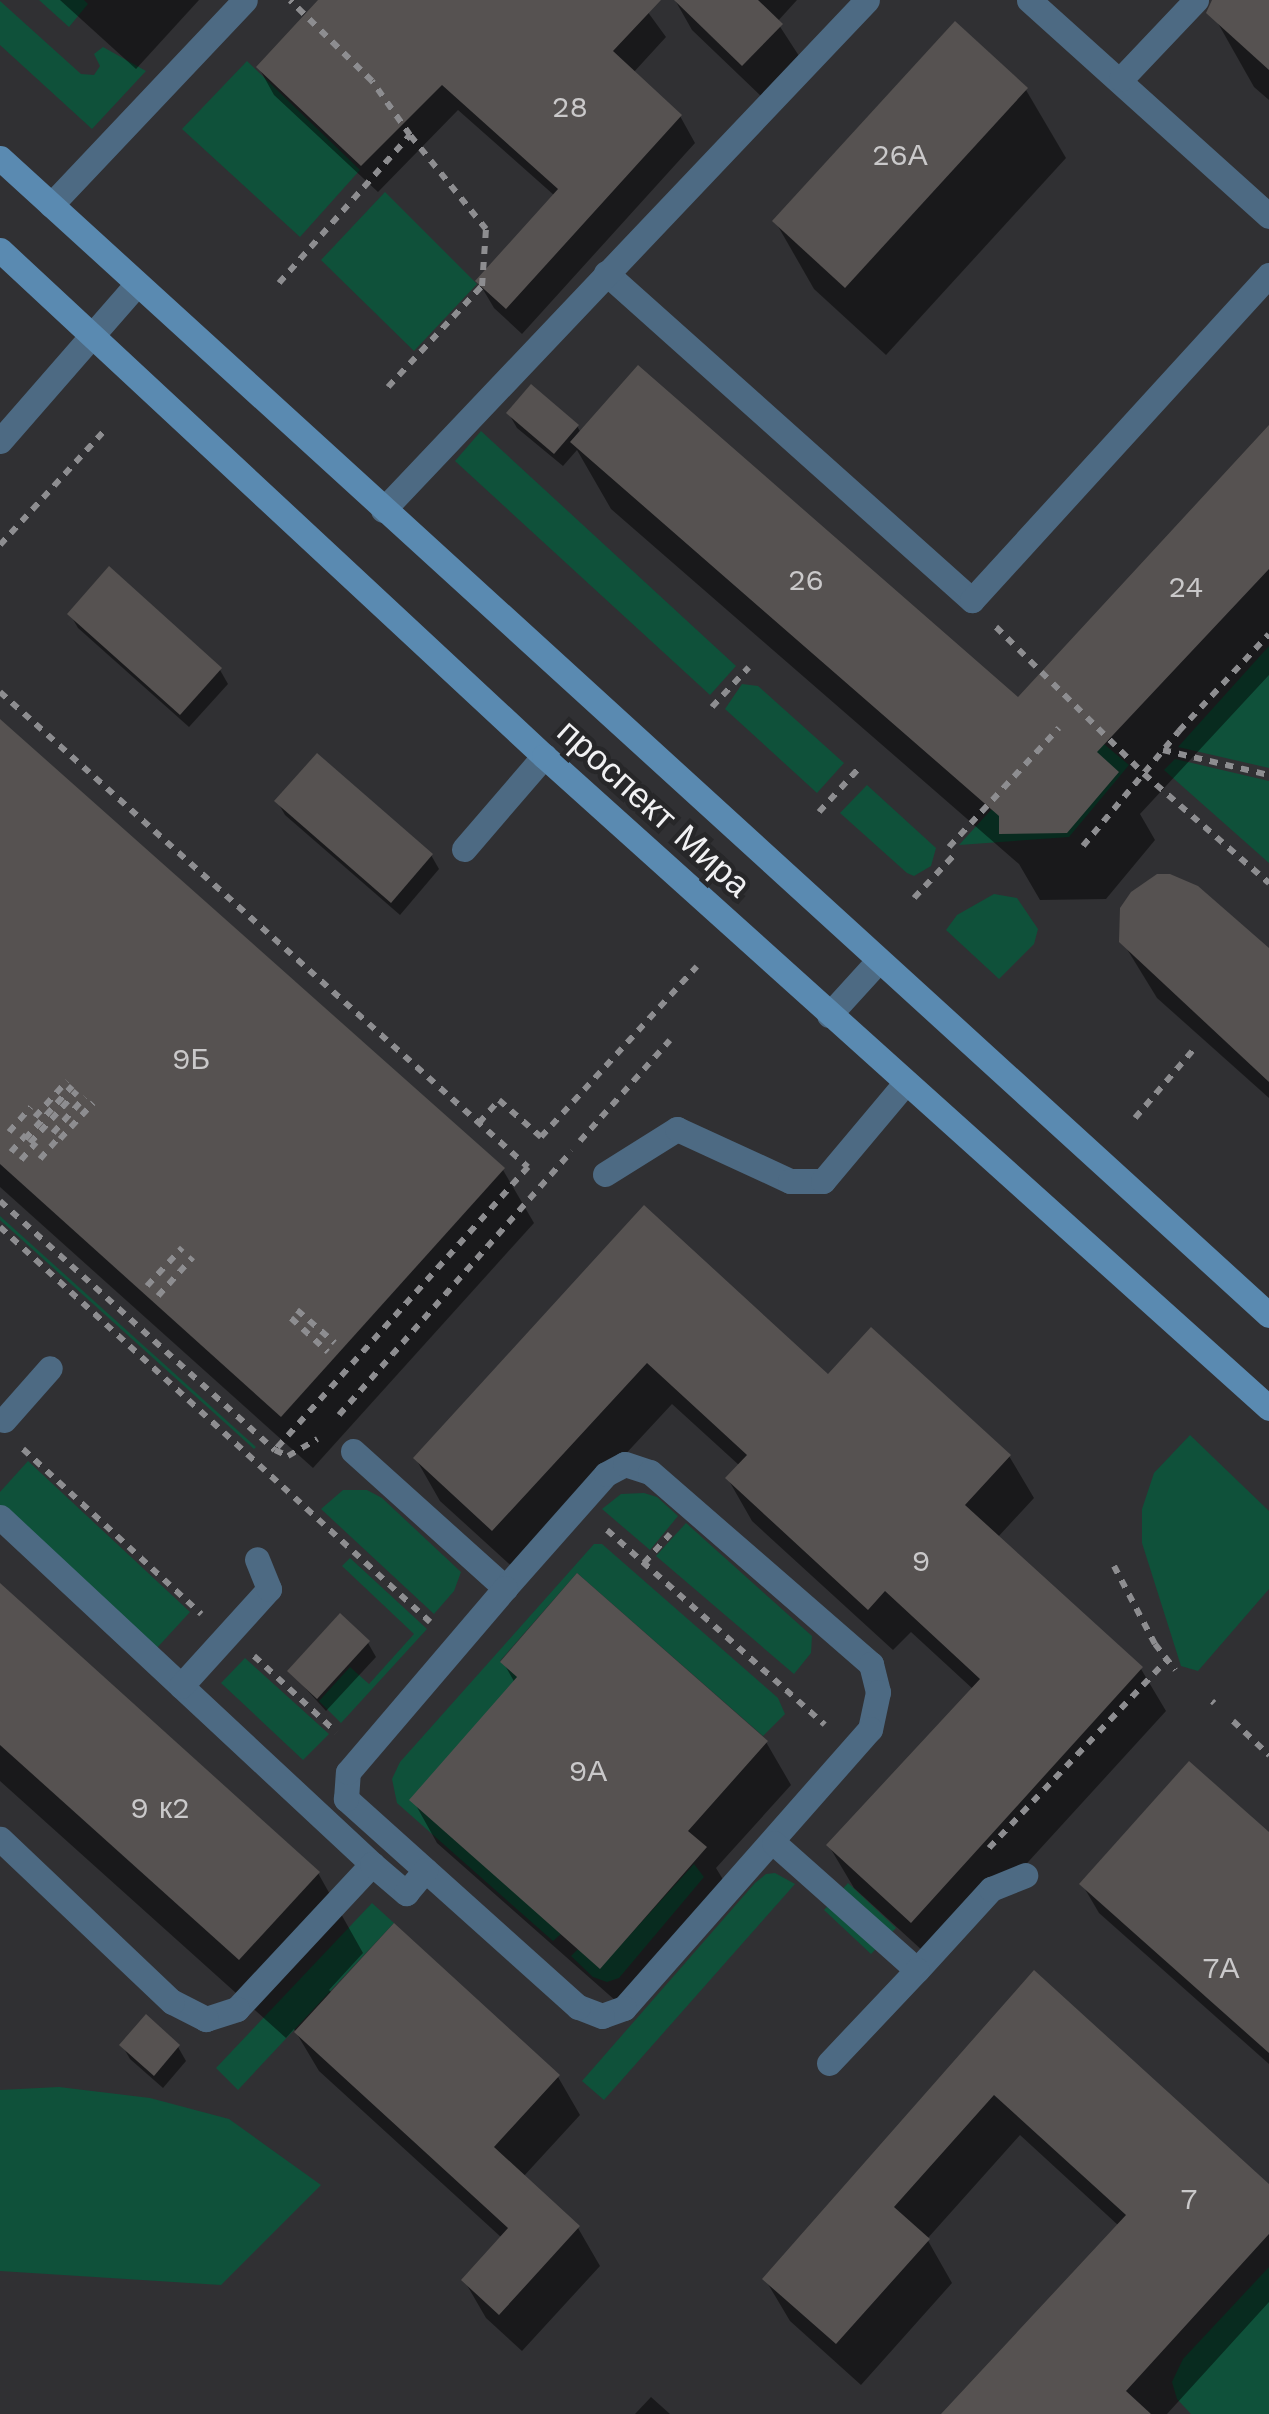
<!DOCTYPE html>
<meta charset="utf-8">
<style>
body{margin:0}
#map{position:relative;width:1269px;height:2414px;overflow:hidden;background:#303033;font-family:"Work Sans",sans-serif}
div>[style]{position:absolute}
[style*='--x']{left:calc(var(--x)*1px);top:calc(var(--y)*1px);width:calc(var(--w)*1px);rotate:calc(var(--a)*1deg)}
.green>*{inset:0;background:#0f513a}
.shadow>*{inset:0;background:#0007}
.building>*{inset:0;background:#565251}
.path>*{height:6px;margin-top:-3px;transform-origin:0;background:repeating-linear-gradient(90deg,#8d8d90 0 8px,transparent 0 16px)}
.lane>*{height:25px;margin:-12.5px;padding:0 12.5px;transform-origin:12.5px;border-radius:12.5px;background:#4d6a83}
.street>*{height:25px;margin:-12.5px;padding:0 12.5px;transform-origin:12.5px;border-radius:12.5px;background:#4d6a83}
.secondary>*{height:25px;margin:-12.5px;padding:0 12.5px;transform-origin:12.5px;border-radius:12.5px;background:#5a8ab1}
span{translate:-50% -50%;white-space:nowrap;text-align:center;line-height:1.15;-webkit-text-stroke:9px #272729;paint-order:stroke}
.number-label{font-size:30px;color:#cac9ca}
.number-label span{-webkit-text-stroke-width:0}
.street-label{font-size:35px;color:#f1f1f3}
</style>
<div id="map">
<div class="green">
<div style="clip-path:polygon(39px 0,84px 0,88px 4px,69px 27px)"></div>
<div style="clip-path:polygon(0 1px,81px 74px,94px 75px,100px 66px,94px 54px,103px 47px,146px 71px,92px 129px,0 45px)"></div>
<div style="clip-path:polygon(247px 61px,360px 170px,300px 237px,182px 129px)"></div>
<div style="clip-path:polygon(385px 192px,477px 284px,414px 351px,321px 260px)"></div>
<div style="clip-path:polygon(481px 431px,736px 666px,710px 695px,455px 461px)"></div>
<div style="clip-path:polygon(1269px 646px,1269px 768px,1178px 747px)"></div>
<div style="clip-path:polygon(742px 684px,758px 686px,844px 763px,817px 793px,725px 709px)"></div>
<div style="clip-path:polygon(1074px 719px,1129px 765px,1069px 837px,959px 845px)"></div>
<div style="clip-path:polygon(1175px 759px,1269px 781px,1269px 863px,1164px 770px)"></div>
<div style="clip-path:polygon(867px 785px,936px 848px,931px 866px,914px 876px,907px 873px,840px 813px)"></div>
<div style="clip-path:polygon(994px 894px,1017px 898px,1038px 929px,1034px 944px,999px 979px,946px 930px,957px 915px)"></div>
<div style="clip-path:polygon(0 1216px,256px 1447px,254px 1449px,0 1220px)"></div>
<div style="clip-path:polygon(1190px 1435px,1269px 1511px,1269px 1589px,1198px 1671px,1181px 1666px,1142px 1543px,1142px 1509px,1154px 1473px)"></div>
<div style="clip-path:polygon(28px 1461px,190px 1612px,155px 1650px,0 1508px,0 1492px)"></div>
<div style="clip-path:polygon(343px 1490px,367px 1490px,382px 1498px,461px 1572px,454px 1591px,434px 1614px,321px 1509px)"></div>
<div style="clip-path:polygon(644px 1493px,657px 1497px,678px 1516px,650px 1550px,602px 1509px,621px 1494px)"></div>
<div style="clip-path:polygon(686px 1523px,812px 1636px,811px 1653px,794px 1674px,656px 1556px)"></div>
<div style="clip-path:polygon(594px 1544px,602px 1544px,778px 1698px,785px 1714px,763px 1736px,577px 1573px,500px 1661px,517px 1677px,561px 1934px,553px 1941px,397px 1803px,392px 1779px,400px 1762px)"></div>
<div style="clip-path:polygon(350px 1558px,427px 1629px,341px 1723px,319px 1701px,350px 1667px,369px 1684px,414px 1634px,342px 1566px)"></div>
<div style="clip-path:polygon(245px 1658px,329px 1734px,303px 1760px,221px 1683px)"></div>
<div style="clip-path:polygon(694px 1864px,704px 1877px,619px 1978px,607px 1982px,593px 1977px,571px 1956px,578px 1949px,600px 1968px)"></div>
<div style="clip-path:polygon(775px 1873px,795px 1884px,604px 2100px,582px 2081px,755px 1883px,766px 1874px)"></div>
<div style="clip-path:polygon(848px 1883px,896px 1928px,871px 1954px,824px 1910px)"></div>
<div style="clip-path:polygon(372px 1903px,394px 1923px,238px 2090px,216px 2068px)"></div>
<div style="clip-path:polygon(59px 2087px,150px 2098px,229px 2119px,321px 2185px,221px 2285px,0 2271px,0 2090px)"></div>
<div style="clip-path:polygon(1269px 2267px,1269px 2414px,1191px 2414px,1177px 2399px,1172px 2382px,1183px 2359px)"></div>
</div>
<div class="shadow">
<div style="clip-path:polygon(60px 0,199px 0,136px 69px)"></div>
<div style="clip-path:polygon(344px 0,639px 0,666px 37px,633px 73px,680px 116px,695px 143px,522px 334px,494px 308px,478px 281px,555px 196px,458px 110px,378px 192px,274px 95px,259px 68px)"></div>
<div style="clip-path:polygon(675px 0,797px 0,777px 22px,801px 59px,763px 98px,692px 30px)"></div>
<div style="clip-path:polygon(1232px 0,1269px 0,1269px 100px,1254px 87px,1215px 18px)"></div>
<div style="clip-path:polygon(1026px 90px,1066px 158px,886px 355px,814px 289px,775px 221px)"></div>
<div style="clip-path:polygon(509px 414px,577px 426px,581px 433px,1019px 701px,1269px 429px,1269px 675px,1140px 814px,1155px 840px,1106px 899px,1040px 900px,1019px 864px,611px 509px,577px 450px,563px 466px,517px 428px)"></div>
<div style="clip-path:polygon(70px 614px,220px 670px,228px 684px,189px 727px,78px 628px)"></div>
<div style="clip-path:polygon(0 722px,503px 1170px,534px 1223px,313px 1468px,0 1187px)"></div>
<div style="clip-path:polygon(277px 801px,431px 855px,439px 869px,400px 915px,285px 815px)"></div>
<div style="clip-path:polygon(1122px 941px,1269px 953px,1269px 1098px,1157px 998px)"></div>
<div style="clip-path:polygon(644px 1208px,828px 1378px,1009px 1456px,1034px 1498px,997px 1538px,1141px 1669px,1166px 1711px,936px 1963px,854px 1888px,829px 1846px,974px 1690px,911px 1632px,893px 1650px,752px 1521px,728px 1479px,740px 1466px,672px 1404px,517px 1571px,440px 1501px,416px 1459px)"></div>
<div style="clip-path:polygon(0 1587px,318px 1873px,363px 1953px,329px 1990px,333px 1994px,394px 1927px,558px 2077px,580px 2115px,523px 2177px,578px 2228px,600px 2266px,522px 2351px,486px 2318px,464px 2280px,502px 2238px,319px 2071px,294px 2029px,286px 2038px,0 1781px)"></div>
<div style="clip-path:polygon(368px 1643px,376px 1657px,326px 1711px,290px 1671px)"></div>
<div style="clip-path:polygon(503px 1662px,766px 1742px,791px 1785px,716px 1868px,730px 1891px,625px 2009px,437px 1843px,413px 1800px,515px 1683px)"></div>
<div style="clip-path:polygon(1269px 1835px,1269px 2064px,1099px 1913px,1082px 1884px)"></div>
<div style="clip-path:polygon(1034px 1974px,1269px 2187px,1269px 2302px,1167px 2414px,945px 2414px,1119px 2226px,1020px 2135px,927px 2239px,952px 2283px,861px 2385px,790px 2321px,765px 2279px)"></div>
<div style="clip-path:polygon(122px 2045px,178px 2047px,186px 2061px,163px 2088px,130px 2059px)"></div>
<div style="clip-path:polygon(651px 2397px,670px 2414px,635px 2414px)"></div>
</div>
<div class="building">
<div style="clip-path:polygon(318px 0,661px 0,613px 51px,682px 115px,506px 309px,475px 281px,558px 189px,442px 85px,361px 166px,256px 67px)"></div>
<div style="clip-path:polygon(674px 0,758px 0,783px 24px,742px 66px)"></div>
<div style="clip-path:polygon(1212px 0,1269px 0,1269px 70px,1206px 13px)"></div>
<div style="clip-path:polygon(955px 21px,1028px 88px,845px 288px,772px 221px)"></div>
<div style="clip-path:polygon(638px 365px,1018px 697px,1269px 425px,1269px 569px,1097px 752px,1119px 772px,1067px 833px,999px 834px,999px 816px,570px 442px)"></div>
<div style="clip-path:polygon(531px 384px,579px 425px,554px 454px,506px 413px)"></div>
<div style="clip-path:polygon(109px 566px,222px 668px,180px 715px,67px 614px)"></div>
<div style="clip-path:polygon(0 719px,505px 1168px,281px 1417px,0 1164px)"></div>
<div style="clip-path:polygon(317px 753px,433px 854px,391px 903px,274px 801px)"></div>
<div style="clip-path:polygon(1157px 874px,1170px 874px,1198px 886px,1269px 948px,1269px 1082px,1119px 942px,1120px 908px,1131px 892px)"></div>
<div style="clip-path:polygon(644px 1205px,828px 1374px,871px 1327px,1011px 1455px,965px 1505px,1143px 1667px,911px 1923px,826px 1845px,980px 1679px,885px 1591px,868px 1610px,725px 1478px,747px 1455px,647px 1363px,492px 1531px,413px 1458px)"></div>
<div style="clip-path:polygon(577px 1573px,768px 1741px,688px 1831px,707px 1847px,600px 1969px,409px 1800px,517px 1677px,500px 1662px)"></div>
<div style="clip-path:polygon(0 1583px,320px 1872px,239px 1960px,0 1745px)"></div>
<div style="clip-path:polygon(340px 1613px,370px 1641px,317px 1699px,287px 1671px)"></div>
<div style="clip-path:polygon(1189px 1761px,1269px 1832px,1269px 2053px,1079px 1884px)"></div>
<div style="clip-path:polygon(394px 1923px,560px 2075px,494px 2147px,580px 2226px,499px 2315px,461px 2280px,508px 2228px,294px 2032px)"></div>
<div style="clip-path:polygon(1034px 1970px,1269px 2184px,1269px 2234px,1126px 2391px,1151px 2414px,941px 2414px,1126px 2215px,994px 2095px,894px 2207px,930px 2239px,836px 2344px,762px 2279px)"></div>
<div style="clip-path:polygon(146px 2014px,180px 2045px,154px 2076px,119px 2045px)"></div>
</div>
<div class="path">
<div style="--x:279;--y:283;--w:198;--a:-48.5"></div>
<div style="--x:410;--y:135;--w:66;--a:-125.1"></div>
<div style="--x:372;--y:81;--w:115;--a:-135.4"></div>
<div style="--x:388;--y:387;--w:138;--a:-47.1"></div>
<div style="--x:482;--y:286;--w:57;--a:-86"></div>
<div style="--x:486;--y:229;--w:121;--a:-129"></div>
<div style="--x:0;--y:545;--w:154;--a:-47.6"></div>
<div style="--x:996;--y:627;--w:209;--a:44.8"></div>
<div style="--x:1144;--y:774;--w:166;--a:41.1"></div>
<div style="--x:0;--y:692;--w:710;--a:41.98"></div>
<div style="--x:528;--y:1167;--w:380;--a:131.8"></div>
<div style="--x:712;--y:707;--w:54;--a:-47.2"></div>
<div style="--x:1163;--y:750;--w:109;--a:13.3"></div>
<div style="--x:819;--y:812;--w:61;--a:-47.7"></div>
<div style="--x:1083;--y:846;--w:150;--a:-50.1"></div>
<div style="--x:1179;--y:731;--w:132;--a:-47.1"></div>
<div style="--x:949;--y:847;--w:162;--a:-47.3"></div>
<div style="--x:914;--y:898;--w:62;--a:-47"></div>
<div style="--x:35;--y:1117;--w:48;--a:-48.4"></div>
<div style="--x:1135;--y:1118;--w:89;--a:-49.5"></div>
<div style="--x:479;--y:1123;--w:30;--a:-49"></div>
<div style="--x:499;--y:1100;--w:56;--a:41.4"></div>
<div style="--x:541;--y:1137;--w:231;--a:-47.6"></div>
<div style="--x:9;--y:1132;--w:33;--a:-49"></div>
<div style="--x:53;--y:1133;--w:48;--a:-48.4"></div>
<div style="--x:25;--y:1139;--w:71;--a:-48.4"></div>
<div style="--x:60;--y:1139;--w:49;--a:-47.5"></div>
<div style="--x:580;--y:1141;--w:135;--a:-48.3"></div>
<div style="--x:30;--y:1143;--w:70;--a:-47.9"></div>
<div style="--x:11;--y:1152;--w:23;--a:-49"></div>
<div style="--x:40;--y:1159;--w:32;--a:-49"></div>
<div style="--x:21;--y:1160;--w:23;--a:-49"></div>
<div style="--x:0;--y:1201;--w:371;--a:42.2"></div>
<div style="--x:275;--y:1450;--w:14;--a:25"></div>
<div style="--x:288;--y:1456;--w:34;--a:-30"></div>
<div style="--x:0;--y:1227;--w:584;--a:42.57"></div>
<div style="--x:147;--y:1286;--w:52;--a:-47.4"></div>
<div style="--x:158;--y:1296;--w:52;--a:-48.1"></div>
<div style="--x:297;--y:1310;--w:50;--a:41"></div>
<div style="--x:291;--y:1318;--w:50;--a:42.6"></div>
<div style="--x:339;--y:1415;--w:352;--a:-48.6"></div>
<div style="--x:23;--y:1449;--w:243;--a:42.8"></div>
<div style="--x:607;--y:1530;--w:292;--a:41.8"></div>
<div style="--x:644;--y:1563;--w:39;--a:-48"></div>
<div style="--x:1114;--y:1566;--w:88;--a:62.3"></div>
<div style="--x:1155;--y:1644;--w:33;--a:52"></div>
<div style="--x:254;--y:1656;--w:112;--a:42.8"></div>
<div style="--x:1212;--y:1701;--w:3;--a:45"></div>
<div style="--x:1233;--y:1721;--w:50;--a:43.4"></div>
<div style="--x:989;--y:1848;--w:259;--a:-46.6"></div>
</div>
<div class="lane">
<div style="--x:1029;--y:0;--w:323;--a:42"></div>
<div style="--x:1121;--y:79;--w:109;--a:-46.5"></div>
<div style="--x:51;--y:205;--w:282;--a:-46.6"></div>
<div style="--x:606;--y:273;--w:491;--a:41.8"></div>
<div style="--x:972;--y:600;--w:440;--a:-47.6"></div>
<div style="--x:383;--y:510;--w:703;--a:-46.5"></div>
<div style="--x:464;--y:849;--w:123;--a:-49.3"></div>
<div style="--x:829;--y:1015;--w:74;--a:-47.7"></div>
<div style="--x:605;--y:1174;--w:85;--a:-32"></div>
<div style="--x:677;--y:1129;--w:124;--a:24.7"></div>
<div style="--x:790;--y:1181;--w:33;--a:0"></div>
<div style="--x:823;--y:1181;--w:129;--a:-50"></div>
<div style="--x:4;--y:1420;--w:69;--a:-48.5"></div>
<div style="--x:353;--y:1451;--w:205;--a:42"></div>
<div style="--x:505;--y:1588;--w:152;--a:-48.5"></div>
<div style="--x:606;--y:1474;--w:21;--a:-28"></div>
<div style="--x:625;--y:1464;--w:26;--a:18"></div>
<div style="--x:650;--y:1472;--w:293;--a:41"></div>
<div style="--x:871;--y:1664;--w:29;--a:76"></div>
<div style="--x:878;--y:1692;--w:38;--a:102"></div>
<div style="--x:870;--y:1729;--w:372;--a:131.4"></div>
<div style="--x:624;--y:2008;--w:23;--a:160"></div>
<div style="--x:602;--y:2016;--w:26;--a:-159"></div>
<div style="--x:578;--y:2007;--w:312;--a:-138.1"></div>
<div style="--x:346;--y:1799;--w:27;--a:-86"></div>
<div style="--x:348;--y:1772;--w:242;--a:-49.5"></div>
<div style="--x:0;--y:1517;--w:509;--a:43.01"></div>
<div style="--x:372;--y:1864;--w:198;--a:133"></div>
<div style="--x:237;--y:2009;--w:33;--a:162"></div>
<div style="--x:206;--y:2019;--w:38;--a:-153"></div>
<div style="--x:172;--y:2002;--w:237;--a:-136.5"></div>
<div style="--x:181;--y:1686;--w:131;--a:-47.8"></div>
<div style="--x:269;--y:1589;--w:32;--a:-112"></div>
<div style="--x:774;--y:1843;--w:191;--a:41.6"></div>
<div style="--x:917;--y:1970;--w:110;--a:-47.6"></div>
<div style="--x:991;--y:1889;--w:37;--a:-22"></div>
<div style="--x:372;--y:1864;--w:45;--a:40.5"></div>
<div style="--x:406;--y:1893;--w:30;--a:-50"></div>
<div style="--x:829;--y:2063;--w:128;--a:-46.6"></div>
</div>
<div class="street">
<div style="--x:0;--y:441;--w:207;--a:-48.9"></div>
</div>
<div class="secondary">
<div style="--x:0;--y:158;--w:1717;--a:42.36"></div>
<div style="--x:0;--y:250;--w:743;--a:42.93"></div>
<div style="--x:544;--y:756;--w:975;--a:41.97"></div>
</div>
<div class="number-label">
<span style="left:570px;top:107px">28</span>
<span style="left:900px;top:155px">26А</span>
<span style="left:806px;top:580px">26</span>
<span style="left:1186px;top:587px">24</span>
<span style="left:191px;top:1059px">9Б</span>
<span style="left:921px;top:1561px">9</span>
<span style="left:588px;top:1771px">9А</span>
<span style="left:160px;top:1808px">9 к2</span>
<span style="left:1221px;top:1968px">7А</span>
<span style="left:1189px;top:2199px">7</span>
</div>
<div class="street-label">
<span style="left:654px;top:808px;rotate:42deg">проспект Мира</span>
</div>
</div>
